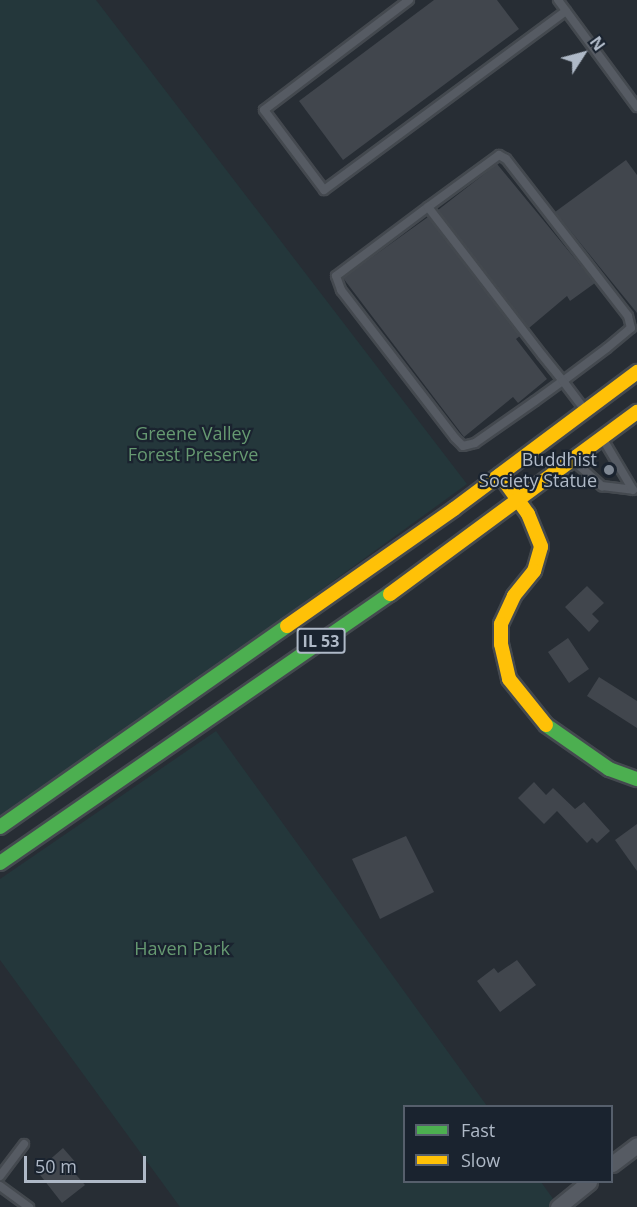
<!DOCTYPE html>
<style>
body{margin:0}
#map{position:relative;width:637px;height:1207px;overflow:hidden;background:#272d34;font-family:"Open Sans",sans-serif}
div>[style]{position:absolute}
[style*='--x']{left:calc(var(--x)*1px);top:calc(var(--y)*1px);width:calc(var(--w)*1px);rotate:calc(var(--a)*1deg)}
.green>*{inset:0;background:#24373b}
.building>*{inset:0;background:#41464d}
.roads{filter:drop-shadow(2px 0 #44494f) drop-shadow(-2px 0 #44494f) drop-shadow(0 2px #44494f) drop-shadow(0 -2px #44494f)}
.lane>*{height:8px;margin:-4px;padding:0 4px;transform-origin:4px;border-radius:4px;background:#565b63}
.street>*{height:15px;margin:-7.5px;padding:0 7.5px;transform-origin:7.5px;border-radius:7.5px;background:#565b63}
.fast>*{height:14px;margin:-7px;padding:0 7px;transform-origin:7px;border-radius:7px;background:#4caf50}
.slow>*{height:14px;margin:-7px;padding:0 7px;transform-origin:7px;border-radius:7px;background:#ffc107}
.dots>*{width:16px;height:16px;translate:-50% -50%;box-sizing:border-box;border:3px solid #1a232f;border-radius:50%}
span{translate:-50% -50%;white-space:nowrap;text-align:center;line-height:1.15;-webkit-text-stroke:4.5px #1a232f;paint-order:stroke}
.shield-label span{padding:2px 4px;background:#1a232f;border:2px solid;border-radius:4px;-webkit-text-stroke-width:0}
.shield-label{font-size:16px;color:#afb9c7;font-weight:700}
.park-label{font-size:18px;color:#669971}
.poi-label{font-size:18px;color:#afb9c7}
.right{translate:-100% -50%;text-align:right}
.legend{position:absolute;left:403px;top:1105px;width:210px;height:78px;box-sizing:border-box;background:#1a232f;border:2px solid #565f6c;margin:0;padding:8px 10px;list-style:none;font-size:18px;color:#afb9c7}
.legend li{display:flex;align-items:center;gap:12px;height:30px}
.legend b{width:30px;border:2px solid #565f6c}
.north{position:absolute;left:553px;top:24px;width:60px;height:60px;-webkit-text-stroke:4px #1a232f;paint-order:stroke;rotate:54deg;font-size:16px;font-weight:700;line-height:24px;text-align:center;color:#afb9c7}
.north::after{content:'';display:block;margin:auto;width:21px;height:27px;background:#afb9c7;clip-path:polygon(50% 0,100% 100%,50% 72%,0 100%)}
.scale{position:absolute;left:24px;top:1156px;width:122px;height:27px;box-sizing:border-box;border:3px solid #afb9c7;border-top:0;padding-left:8px;font-size:18px;line-height:21px;white-space:nowrap;color:#afb9c7;-webkit-text-stroke:4px #1a232f;paint-order:stroke}
</style>
<div id="map">
<div class="green">
<div style="clip-path:polygon(0 0,96px 0,467px 484px,0 823px)"></div>
<div style="clip-path:polygon(216px 731px,487px 1106px,404px 1106px,404px 1182px,541px 1182px,559px 1207px,180px 1207px,0 960px,0 879px)"></div>
</div>
<div class="building">
<div style="clip-path:polygon(434px 0,497px 0,519px 29px,343px 160px,299px 101px)"></div>
<div style="clip-path:polygon(626px 160px,637px 175px,637px 313px,555px 212px)"></div>
<div style="clip-path:polygon(497px 164px,595px 283px,570px 301px,567px 296px,529px 328px,438px 210px)"></div>
<div style="clip-path:polygon(428px 217px,520px 336px,516px 339px,547px 379px,518px 403px,513px 397px,464px 437px,343px 278px)"></div>
<div style="clip-path:polygon(587px 586px,604px 603px,592px 614px,599px 621px,589px 632px,565px 607px)"></div>
<div style="clip-path:polygon(568px 638px,589px 669px,569px 683px,548px 652px)"></div>
<div style="clip-path:polygon(599px 677px,637px 701px,637px 728px,587px 696px)"></div>
<div style="clip-path:polygon(534px 782px,546px 795px,553px 788px,575px 809px,584px 802px,610px 831px,597px 843px,592px 838px,587px 843px,557px 811px,544px 824px,518px 798px)"></div>
<div style="clip-path:polygon(637px 824px,637px 871px,615px 840px)"></div>
<div style="clip-path:polygon(406px 836px,434px 892px,380px 919px,352px 859px)"></div>
<div style="clip-path:polygon(517px 960px,536px 985px,500px 1012px,477px 981px,494px 968px,498px 973px)"></div>
<div style="clip-path:polygon(63px 1148px,77px 1164px,71px 1169px,85px 1185px,62px 1203px,37px 1171px)"></div>
</div>
<div class="roads">
<div class="lane">
<div style="--x:409;--y:0;--w:182;--a:142.8"></div>
<div style="--x:264;--y:110;--w:100;--a:53.1"></div>
<div style="--x:324;--y:190;--w:301;--a:-36.5"></div>
<div style="--x:558;--y:0;--w:133;--a:53.6"></div>
<div style="--x:428;--y:207;--w:115;--a:143.1"></div>
<div style="--x:336;--y:276;--w:15;--a:70"></div>
<div style="--x:341;--y:290;--w:187;--a:52.4"></div>
<div style="--x:455;--y:438;--w:11;--a:45"></div>
<div style="--x:463;--y:446;--w:12;--a:-14"></div>
<div style="--x:475;--y:443;--w:73;--a:-35"></div>
<div style="--x:535;--y:401;--w:34;--a:-36"></div>
<div style="--x:563;--y:381;--w:55;--a:-36.9"></div>
<div style="--x:607;--y:348;--w:31;--a:-40"></div>
<div style="--x:631;--y:328;--w:12;--a:-104"></div>
<div style="--x:628;--y:316;--w:199;--a:-127.8"></div>
<div style="--x:506;--y:159;--w:8;--a:-150"></div>
<div style="--x:499;--y:155;--w:88;--a:143.8"></div>
<div style="--x:428;--y:207;--w:187;--a:52.4"></div>
<div style="--x:542;--y:355;--w:33;--a:51"></div>
<div style="--x:563;--y:381;--w:35;--a:53"></div>
<div style="--x:574;--y:461;--w:38;--a:42"></div>
<div style="--x:602;--y:486;--w:31;--a:7"></div>
<div style="--x:633;--y:490;--w:57;--a:-120.6"></div>
<div style="--x:0;--y:1176;--w:40;--a:-53"></div>
<div style="--x:0;--y:1186;--w:36;--a:36"></div>
</div>
<div class="street">
<div style="--x:612;--y:1164;--w:31;--a:-37"></div>
<div style="--x:558;--y:1207;--w:40;--a:-39"></div>
</div>
<div class="fast">
<div style="--x:546;--y:725;--w:77;--a:34.9"></div>
<div style="--x:609;--y:769;--w:30;--a:20"></div>
<div style="--x:0;--y:827;--w:350;--a:-35"></div>
<div style="--x:0;--y:863;--w:474;--a:-34.6"></div>
</div>
<div class="slow">
<div style="--x:500;--y:475;--w:48;--a:54.3"></div>
<div style="--x:528;--y:514;--w:35;--a:68"></div>
<div style="--x:541;--y:547;--w:25;--a:106"></div>
<div style="--x:534;--y:571;--w:32;--a:129"></div>
<div style="--x:514;--y:596;--w:31;--a:115"></div>
<div style="--x:501;--y:624;--w:20;--a:90"></div>
<div style="--x:501;--y:644;--w:36;--a:77"></div>
<div style="--x:509;--y:679;--w:59;--a:51.2"></div>
<div style="--x:390;--y:594;--w:307;--a:-36.4"></div>
<div style="--x:287;--y:626;--w:204;--a:-35"></div>
<div style="--x:454;--y:509;--w:229;--a:-36.8"></div>
</div>
</div>
<div class="dots">
<div style="left:609px;top:470px;background:#7f8894"></div>
</div>
<div class="shield-label">
<span style="left:321px;top:641px">IL 53</span>
</div>
<div class="park-label">
<span style="left:193px;top:444px">Greene Valley<br>Forest Preserve</span>
<span style="left:182px;top:948px">Haven Park</span>
</div>
<div class="poi-label">
<span class="right" style="left:597px;top:470px">Buddhist<br>Society Statue</span>
</div>
<ul class="legend">
<li><b style="height:8px;background:#4caf50"></b>Fast</li>
<li><b style="height:8px;background:#ffc107"></b>Slow</li>
</ul>
<div class="north">N</div>
<div class="scale">50 m</div>
</div>
